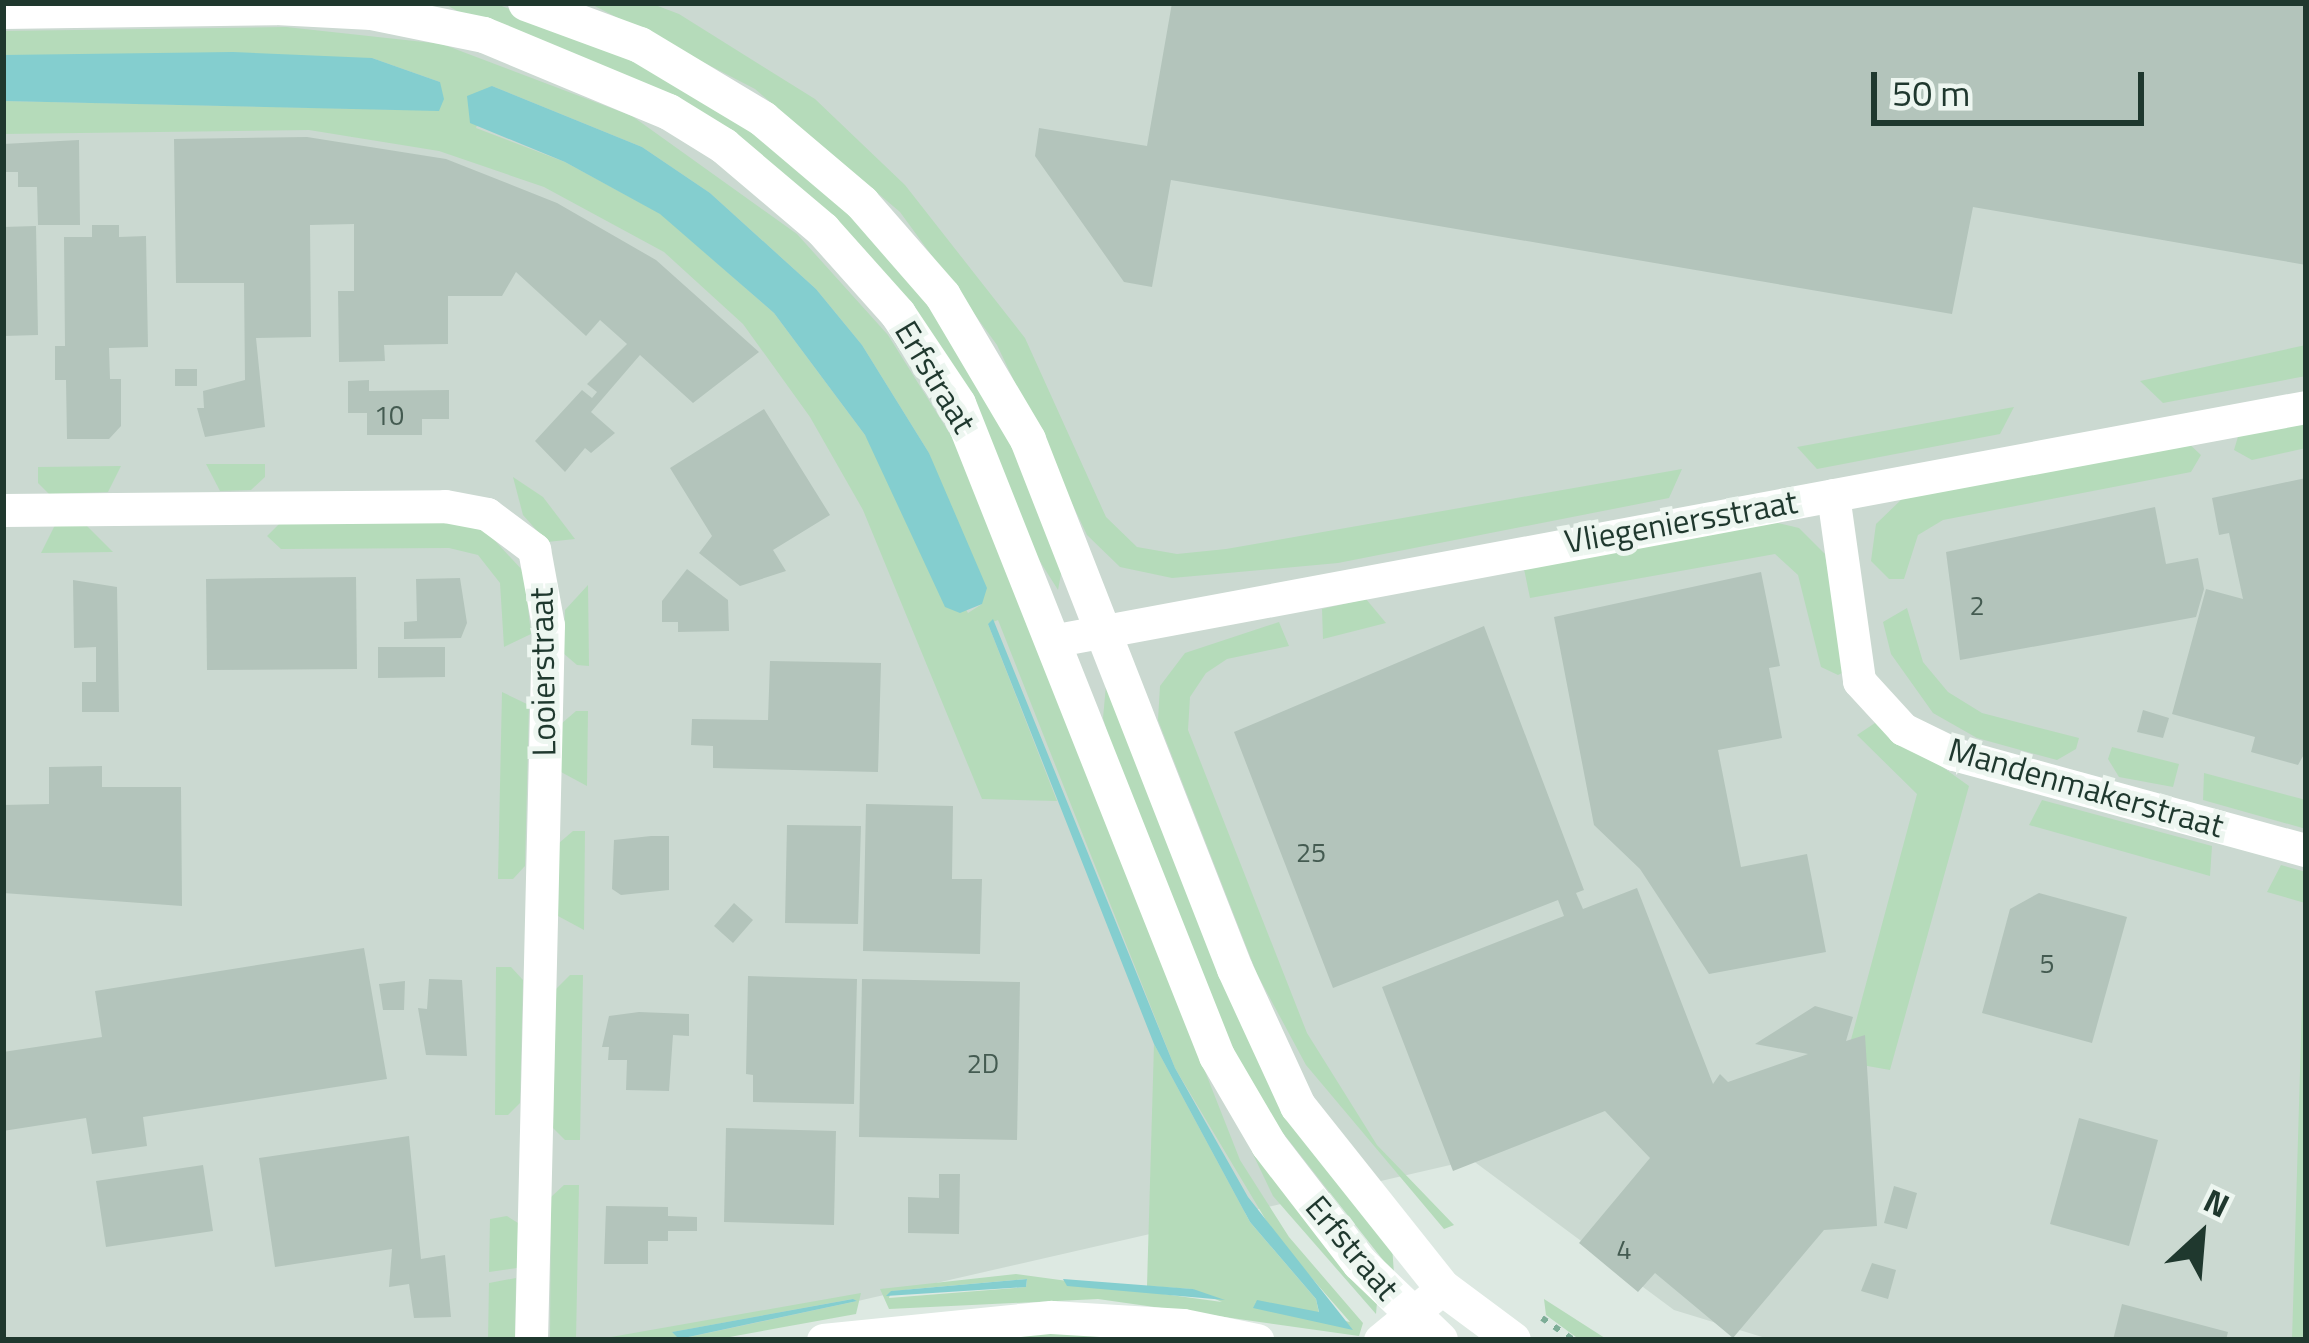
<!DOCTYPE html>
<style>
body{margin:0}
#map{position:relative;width:2309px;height:1343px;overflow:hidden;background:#dde9e2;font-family:"Titillium Web",sans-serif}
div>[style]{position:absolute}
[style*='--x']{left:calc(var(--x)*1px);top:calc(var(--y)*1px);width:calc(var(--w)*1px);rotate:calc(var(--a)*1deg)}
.built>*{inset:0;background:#cbd9d1}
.green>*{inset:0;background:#b5dbba}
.water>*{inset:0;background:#84cecf}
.building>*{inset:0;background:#b3c4bb}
.path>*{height:6px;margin-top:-3px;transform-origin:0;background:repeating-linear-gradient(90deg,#7dad97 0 6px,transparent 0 15px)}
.minor>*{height:33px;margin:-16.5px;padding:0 16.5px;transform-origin:16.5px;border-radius:16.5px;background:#fff}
.tertiary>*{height:36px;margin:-18px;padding:0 18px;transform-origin:18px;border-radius:18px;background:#fff}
span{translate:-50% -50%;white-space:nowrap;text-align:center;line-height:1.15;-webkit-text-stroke:10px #edf6f0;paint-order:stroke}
.number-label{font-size:27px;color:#445b51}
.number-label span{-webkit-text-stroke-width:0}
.street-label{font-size:33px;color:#1f382e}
.frame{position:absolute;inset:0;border:6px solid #1f382e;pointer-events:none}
.north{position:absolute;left:2141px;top:1175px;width:120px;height:120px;-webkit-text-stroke:9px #edf6f0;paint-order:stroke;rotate:26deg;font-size:33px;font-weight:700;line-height:48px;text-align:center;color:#1f382e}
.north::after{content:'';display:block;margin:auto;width:42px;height:54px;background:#1f382e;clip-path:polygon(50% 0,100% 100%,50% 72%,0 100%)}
.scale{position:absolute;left:1871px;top:72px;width:273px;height:54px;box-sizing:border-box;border:6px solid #1f382e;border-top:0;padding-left:15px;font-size:36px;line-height:42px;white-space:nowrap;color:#1f382e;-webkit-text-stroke:9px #edf6f0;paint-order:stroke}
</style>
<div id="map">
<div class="built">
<div style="clip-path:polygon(3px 3px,2306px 3px,2306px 1340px,1772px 1340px,1674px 1310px,1472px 1160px,688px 1340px,3px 1340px)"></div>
</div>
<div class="green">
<div style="clip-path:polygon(443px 3px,494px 3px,675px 74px,846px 201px,975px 363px,1063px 563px,1058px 590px,822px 215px)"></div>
<div style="clip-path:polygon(589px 3px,650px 3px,679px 14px,815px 99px,905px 185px,1025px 338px,1106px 517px,1137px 547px,1177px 554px,1226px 549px,1682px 469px,1669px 498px,1338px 563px,1172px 578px,1120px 567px,1087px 535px,997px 345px,900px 212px,755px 89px)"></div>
<div style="clip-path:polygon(evenodd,286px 27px,442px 44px,632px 116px,797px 234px,888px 335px,960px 450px,1240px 1160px,1289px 1237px,1363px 1323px,1359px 1336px,1098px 1299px,889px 1309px,880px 1289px,1016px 1274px,1222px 1302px,1192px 1289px,1147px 1286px,1154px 1044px,1250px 1222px,1316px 1299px,1319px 1313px,1253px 1302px,1350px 1322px,1276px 1237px,1175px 1068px,998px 620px,988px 624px,1057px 801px,982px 799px,863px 510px,810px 417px,743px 324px,664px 252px,544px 187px,439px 151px,309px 130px,3px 134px,3px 101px,417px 110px,440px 82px,372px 58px,3px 55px,3px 31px,286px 27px,492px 86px,642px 147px,710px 193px,816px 289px,862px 345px,929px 453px,982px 604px,968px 613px,865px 435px,774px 313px,661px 214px,565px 162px,476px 128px,492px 86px,286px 27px,1027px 1279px,1026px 1287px,889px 1298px,891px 1291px,1027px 1279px)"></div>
<div style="clip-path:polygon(2306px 345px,2306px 376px,2163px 403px,2140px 381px)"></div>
<div style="clip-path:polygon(2014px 407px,2000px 434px,1817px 469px,1797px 447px)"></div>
<div style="clip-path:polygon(2306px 417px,2306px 448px,2252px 460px,2234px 450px,2240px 430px)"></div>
<div style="clip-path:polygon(2186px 441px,2201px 455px,2191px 472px,1943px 520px,1918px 535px,1904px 579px,1889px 579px,1871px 561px,1876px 524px,1904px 497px)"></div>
<div style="clip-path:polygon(206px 464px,265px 464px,265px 477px,251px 490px,220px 491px)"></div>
<div style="clip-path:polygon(121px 466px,108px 492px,49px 494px,38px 483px,38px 467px)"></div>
<div style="clip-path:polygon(513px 477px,543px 497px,575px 539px,547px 542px,523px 515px)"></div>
<div style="clip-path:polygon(1774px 522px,1799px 528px,1825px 554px,1846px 671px,1838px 675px,1821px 667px,1798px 575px,1775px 554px,1530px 598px,1524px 569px)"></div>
<div style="clip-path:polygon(280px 523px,449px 522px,486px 531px,524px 572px,531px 634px,504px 647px,500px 583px,478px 555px,449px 548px,281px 549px,267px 536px)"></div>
<div style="clip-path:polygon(55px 525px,87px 526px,113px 552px,41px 553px)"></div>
<div style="clip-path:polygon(588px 585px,589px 666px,577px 665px,563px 653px,565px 610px)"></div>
<div style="clip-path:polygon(1366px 599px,1386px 623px,1323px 639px,1322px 609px)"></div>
<div style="clip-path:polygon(1907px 608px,1923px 662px,1948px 692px,1982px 713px,2079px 738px,2076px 749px,2057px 760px,1977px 738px,1933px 713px,1891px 654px,1883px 622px)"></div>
<div style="clip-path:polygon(1279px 622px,1289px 646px,1227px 659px,1206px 673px,1190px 697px,1188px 730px,1307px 1033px,1377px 1145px,1454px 1225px,1444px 1229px,1306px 1065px,1257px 974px,1158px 720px,1160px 686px,1185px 653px)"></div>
<div style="clip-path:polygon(1106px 685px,1188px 879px,1392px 1245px,1394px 1274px,1242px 1081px,1122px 784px,1103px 718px)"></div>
<div style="clip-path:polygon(502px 692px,529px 705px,525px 866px,513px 879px,498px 879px)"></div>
<div style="clip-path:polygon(576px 711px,588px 711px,587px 786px,561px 772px,561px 724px)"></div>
<div style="clip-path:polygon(1878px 721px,1969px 786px,1890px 1070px,1845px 1062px,1917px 794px,1857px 735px)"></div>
<div style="clip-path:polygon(2112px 747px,2179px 764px,2173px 787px,2119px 777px,2108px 759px)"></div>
<div style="clip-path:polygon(2204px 773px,2306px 800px,2306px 829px,2203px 800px)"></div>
<div style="clip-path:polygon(2042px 800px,2212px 846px,2210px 876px,2029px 825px)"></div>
<div style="clip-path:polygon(573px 831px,585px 831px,584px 930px,558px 916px,559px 843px)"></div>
<div style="clip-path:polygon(2281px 865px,2306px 872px,2306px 1340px,2292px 1340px,2305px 903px,2267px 892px)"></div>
<div style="clip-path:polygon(496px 967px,511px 967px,523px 980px,520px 1103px,508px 1115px,495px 1115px)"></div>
<div style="clip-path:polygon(570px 975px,583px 975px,580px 1140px,565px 1140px,553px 1128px,556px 989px)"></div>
<div style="clip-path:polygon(1219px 1083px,1377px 1302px,1376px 1314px,1273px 1196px)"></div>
<div style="clip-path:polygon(564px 1185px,579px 1185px,576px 1340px,550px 1340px,551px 1197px)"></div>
<div style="clip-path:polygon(507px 1216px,518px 1223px,517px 1268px,489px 1272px,490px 1219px)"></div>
<div style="clip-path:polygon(516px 1278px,515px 1340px,488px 1340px,489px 1283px)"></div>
<div style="clip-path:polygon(evenodd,861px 1293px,856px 1314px,713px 1340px,594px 1340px,861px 1293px,857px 1301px,680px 1339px,672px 1332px,852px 1299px,857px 1301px)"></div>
<div style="clip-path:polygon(1544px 1299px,1608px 1340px,1580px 1340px,1546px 1315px)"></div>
<div style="clip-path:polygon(1046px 1332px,1165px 1340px,917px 1340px)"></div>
</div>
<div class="water">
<div style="clip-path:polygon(233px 52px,372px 58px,440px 82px,444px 99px,439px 111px,3px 101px,3px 55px)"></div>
<div style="clip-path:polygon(492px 86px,642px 147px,710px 193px,816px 289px,862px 345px,929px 453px,987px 588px,982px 604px,960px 613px,945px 607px,865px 435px,774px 313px,660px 214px,565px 162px,470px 123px,467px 96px)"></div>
<div style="clip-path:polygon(993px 619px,1175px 1068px,1248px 1197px,1353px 1330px,1253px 1308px,1257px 1300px,1319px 1312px,1316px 1299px,1250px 1222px,1154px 1044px,988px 624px)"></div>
<div style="clip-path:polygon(1027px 1279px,1026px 1287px,886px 1296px,891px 1291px)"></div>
<div style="clip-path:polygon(1063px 1279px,1193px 1289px,1225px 1300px,1067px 1286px)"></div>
<div style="clip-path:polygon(857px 1301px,679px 1339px,672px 1332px,853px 1299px)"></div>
</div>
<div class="building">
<div style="clip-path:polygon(1172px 3px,2306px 3px,2306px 265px,1973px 207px,1952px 314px,1171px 180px,1152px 287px,1124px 282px,1035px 156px,1039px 128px,1147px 146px)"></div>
<div style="clip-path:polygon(307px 137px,446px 159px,557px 203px,656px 260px,759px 352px,693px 403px,640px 355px,591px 412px,615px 433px,591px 453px,585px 448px,565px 472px,535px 441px,582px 390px,592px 398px,597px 392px,587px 384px,627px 344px,600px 320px,586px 336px,516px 272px,502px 296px,448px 296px,448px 344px,384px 345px,385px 361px,339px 362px,338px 291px,354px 291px,354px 224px,310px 225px,311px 337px,256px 338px,265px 427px,205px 437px,197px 408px,204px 408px,203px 391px,245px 380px,244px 283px,176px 283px,174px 139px)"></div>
<div style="clip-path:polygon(79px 140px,80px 225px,38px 225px,37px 187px,18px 187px,18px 172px,3px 172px,3px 144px)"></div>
<div style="clip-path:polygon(92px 225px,119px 225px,119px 237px,146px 236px,148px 347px,109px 348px,110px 379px,121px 379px,121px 426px,109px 439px,67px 439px,66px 380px,55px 380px,55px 346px,65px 346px,64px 237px,92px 237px)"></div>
<div style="clip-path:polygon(36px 226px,38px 335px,3px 336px,3px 227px)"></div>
<div style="clip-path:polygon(175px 369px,197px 369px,197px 386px,175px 386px)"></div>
<div style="clip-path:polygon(369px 380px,369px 391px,449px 390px,449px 419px,422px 419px,422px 435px,367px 435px,367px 413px,348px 413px,348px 381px)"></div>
<div style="clip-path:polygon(764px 409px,830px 515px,773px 550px,786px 571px,740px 586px,699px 553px,712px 536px,670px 468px)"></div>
<div style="clip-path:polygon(2306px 478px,2306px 751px,2298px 765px,2251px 752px,2255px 737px,2172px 714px,2206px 589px,2243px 599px,2229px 533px,2219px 535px,2212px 498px)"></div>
<div style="clip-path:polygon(2155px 507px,2166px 564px,2198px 558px,2204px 589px,2196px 617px,1960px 660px,1946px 552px)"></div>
<div style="clip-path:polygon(687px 569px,728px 600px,729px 631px,678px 632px,678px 622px,662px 622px,662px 601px)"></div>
<div style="clip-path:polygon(1761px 572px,1780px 666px,1769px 668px,1782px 738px,1718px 750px,1741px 867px,1807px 854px,1826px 952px,1709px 974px,1640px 869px,1594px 825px,1554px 617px)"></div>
<div style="clip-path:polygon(356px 577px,357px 669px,207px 670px,206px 579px)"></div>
<div style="clip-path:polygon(460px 578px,467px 623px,461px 638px,404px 639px,404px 622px,417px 621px,416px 579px)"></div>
<div style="clip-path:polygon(73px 580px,117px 587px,119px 712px,82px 712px,82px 682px,96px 682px,96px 647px,74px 648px)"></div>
<div style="clip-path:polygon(1484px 626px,1584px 890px,1576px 893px,1583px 909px,1637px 888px,1713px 1084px,1720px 1074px,1728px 1082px,1808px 1054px,1755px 1044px,1815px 1006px,1853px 1017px,1846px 1041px,1865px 1035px,1877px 1226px,1824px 1230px,1733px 1338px,1655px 1273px,1638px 1292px,1579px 1243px,1650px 1158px,1605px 1111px,1453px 1171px,1382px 987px,1564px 916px,1558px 900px,1333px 988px,1234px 732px)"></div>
<div style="clip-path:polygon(378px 647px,445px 647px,445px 677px,378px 678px)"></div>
<div style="clip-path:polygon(770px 661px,881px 663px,878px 772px,713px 768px,713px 746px,691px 745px,692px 719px,768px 720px)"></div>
<div style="clip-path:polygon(2143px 710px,2169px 718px,2163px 738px,2137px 732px)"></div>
<div style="clip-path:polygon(102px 766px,102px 787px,181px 787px,182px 906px,3px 893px,3px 805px,49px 804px,49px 767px)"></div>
<div style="clip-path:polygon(866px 804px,953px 806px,952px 879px,982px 879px,980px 954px,863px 951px)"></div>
<div style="clip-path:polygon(787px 825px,861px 826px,858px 924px,785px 923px)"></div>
<div style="clip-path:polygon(651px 836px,669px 836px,669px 890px,621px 895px,612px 889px,614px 840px)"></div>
<div style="clip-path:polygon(2039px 893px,2127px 917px,2092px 1043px,1982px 1013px,2010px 909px)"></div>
<div style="clip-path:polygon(734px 903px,753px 920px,733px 943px,714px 926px)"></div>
<div style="clip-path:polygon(364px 948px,387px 1079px,143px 1117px,147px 1146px,92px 1154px,86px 1118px,3px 1131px,3px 1052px,102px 1037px,95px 991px)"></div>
<div style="clip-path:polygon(748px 976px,857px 979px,854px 1104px,753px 1102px,753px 1075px,746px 1074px)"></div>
<div style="clip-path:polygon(429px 979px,462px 980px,467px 1056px,426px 1055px,418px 1008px,427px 1009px)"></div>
<div style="clip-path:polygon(862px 979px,1020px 982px,1017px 1140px,859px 1137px)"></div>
<div style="clip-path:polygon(405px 981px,404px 1010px,383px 1010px,379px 984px)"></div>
<div style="clip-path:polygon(639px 1012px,689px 1014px,689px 1036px,673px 1035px,669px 1091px,626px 1090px,627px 1060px,608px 1060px,609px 1047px,602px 1047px,609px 1016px)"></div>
<div style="clip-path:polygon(2079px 1118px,2158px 1140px,2129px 1246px,2050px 1224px)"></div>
<div style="clip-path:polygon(726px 1128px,836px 1131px,834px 1225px,724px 1222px)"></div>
<div style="clip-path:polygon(409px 1136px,421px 1259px,445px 1255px,451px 1317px,414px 1318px,409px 1284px,389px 1287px,392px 1249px,275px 1267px,259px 1158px)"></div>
<div style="clip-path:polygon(203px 1165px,213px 1231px,106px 1247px,96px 1181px)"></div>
<div style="clip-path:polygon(939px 1174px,960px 1174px,959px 1234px,908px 1233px,908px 1197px,939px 1198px)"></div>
<div style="clip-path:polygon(1894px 1186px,1917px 1193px,1907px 1229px,1884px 1223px)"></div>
<div style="clip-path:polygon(606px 1206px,668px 1207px,668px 1216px,697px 1217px,697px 1231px,668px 1231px,668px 1241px,648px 1241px,648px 1264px,604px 1264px)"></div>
<div style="clip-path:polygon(1872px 1263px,1896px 1270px,1888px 1299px,1861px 1291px)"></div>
<div style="clip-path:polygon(2122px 1304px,2228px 1332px,2226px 1340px,2113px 1340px)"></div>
</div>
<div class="path">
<div style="--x:1542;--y:1318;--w:38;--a:35"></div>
</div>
<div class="minor">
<div style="--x:1833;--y:495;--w:188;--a:82"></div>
<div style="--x:1859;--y:681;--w:65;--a:47.5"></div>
<div style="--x:1903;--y:729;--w:57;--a:26.1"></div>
<div style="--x:1954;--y:754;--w:365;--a:15.3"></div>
<div style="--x:3;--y:510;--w:442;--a:-0.5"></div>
<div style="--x:445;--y:506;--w:43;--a:10.8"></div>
<div style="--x:487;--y:514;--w:59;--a:36.7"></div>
<div style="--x:534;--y:549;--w:77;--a:79.6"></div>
<div style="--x:548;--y:625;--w:715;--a:91.36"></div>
<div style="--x:1057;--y:640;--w:1271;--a:-10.57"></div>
<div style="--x:823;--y:1340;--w:229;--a:-5.8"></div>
<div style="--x:1051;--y:1317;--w:132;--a:3.5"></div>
<div style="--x:1183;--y:1325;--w:76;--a:11.5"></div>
<div style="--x:1380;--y:1340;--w:82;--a:-39.5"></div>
</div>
<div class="tertiary">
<div style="--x:526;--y:3;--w:121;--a:20.2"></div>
<div style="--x:640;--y:45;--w:144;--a:31"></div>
<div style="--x:763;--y:119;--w:130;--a:40.3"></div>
<div style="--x:862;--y:203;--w:123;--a:48.9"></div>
<div style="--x:943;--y:296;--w:167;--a:59.4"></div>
<div style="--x:1028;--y:440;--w:568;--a:68.63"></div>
<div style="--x:1235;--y:969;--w:151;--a:65.3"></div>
<div style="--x:1298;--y:1106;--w:233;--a:51.5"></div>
<div style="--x:1443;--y:1288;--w:87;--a:36.6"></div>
<div style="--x:3;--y:11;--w:273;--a:-0.8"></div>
<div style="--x:276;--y:7;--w:96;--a:3"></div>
<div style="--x:372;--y:12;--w:114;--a:11.6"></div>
<div style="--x:484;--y:35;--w:200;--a:22.6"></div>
<div style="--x:669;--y:112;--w:65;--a:31.7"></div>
<div style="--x:724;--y:146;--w:130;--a:40.3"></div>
<div style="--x:823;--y:230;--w:113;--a:48.2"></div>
<div style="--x:898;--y:314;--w:108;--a:56.3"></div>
<div style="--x:958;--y:404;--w:702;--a:68.34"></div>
<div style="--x:1217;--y:1056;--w:103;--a:59.7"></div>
<div style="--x:1269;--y:1145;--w:149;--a:52.4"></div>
<div style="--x:1360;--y:1263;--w:111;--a:43.9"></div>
</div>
<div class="number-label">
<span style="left:389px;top:415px">10</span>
<span style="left:1977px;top:605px">2</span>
<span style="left:1311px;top:852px">25</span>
<span style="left:2047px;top:963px">5</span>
<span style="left:983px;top:1063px">2D</span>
<span style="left:1624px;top:1249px">4</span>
</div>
<div class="street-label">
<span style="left:935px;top:377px;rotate:59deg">Erfstraat</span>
<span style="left:1681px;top:522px;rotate:-10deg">Vliegeniersstraat</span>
<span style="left:543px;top:672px;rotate:-91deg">Looierstraat</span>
<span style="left:2086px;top:788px;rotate:16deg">Mandenmakerstraat</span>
<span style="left:1352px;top:1248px;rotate:50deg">Erfstraat</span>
</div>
<div class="frame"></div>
<div class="north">N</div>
<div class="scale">50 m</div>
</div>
